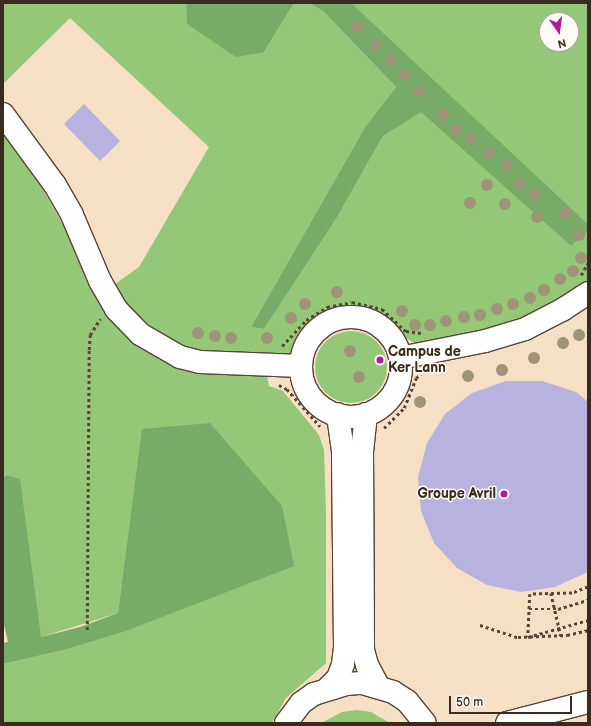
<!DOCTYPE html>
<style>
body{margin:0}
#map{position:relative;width:591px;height:726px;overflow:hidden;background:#f5dfc5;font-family:"Balsamiq Sans",sans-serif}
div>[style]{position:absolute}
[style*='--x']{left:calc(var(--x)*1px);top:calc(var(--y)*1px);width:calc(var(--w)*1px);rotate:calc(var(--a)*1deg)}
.green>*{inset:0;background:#94c778}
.round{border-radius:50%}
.forest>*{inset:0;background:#77ac68}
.building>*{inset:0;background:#b8b2de}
.path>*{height:2.5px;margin-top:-1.25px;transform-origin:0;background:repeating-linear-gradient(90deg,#574537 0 3px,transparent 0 6px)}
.roads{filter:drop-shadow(1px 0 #574537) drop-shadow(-1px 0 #574537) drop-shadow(0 1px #574537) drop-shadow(0 -1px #574537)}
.minor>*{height:22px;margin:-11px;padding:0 11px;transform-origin:11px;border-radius:11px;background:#fff}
.minor>.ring{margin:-11px;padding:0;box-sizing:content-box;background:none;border:22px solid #fff;border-radius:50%}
.major>*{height:22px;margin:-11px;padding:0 11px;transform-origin:11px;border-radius:11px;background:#fff}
.highway>*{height:22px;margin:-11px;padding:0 11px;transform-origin:11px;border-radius:11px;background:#fff}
.trees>*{width:12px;height:12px;margin:-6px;border-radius:50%;background:#9e9578}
.dots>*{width:11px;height:11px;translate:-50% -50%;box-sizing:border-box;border:2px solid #fdfcf7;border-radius:50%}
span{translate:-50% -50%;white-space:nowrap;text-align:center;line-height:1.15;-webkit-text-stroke:3px #fdfcf7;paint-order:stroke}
.poi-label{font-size:14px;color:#3b2a1e;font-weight:700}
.left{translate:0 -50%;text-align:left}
.right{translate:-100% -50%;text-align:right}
.frame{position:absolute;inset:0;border:4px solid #3b2a1e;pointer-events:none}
.north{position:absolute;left:539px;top:12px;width:40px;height:40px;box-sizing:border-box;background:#fdfcf7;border:1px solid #afa8a0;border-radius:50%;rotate:166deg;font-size:11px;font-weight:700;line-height:16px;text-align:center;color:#3b2a1e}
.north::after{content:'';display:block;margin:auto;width:14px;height:18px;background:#b5179e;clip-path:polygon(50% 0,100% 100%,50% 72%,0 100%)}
.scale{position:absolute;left:449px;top:696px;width:123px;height:18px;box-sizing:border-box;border:2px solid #3b2a1e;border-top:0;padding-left:5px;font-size:12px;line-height:14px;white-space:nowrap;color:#3b2a1e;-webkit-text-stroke:3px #fdfcf7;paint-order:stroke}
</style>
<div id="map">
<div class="green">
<div style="clip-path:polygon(3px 3px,186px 3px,187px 24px,264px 52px,294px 3px,310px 3px,324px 12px,396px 87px,365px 127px,251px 327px,264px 329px,336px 219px,383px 136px,421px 111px,571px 246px,588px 231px,588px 283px,510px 326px,417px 345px,371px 315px,357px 312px,337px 314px,309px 329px,291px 352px,282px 358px,267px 356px,262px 351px,269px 386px,283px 391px,319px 435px,324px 450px,326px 512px,326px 663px,286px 698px,272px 723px,3px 723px,3px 664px,68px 649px,123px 632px,143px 429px,118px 613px,41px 637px,6px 475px,3px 479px,3px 130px,42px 188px,74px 244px,97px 297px,139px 267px,209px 147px,70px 18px,3px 84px)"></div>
<div style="clip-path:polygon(evenodd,351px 3px,588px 3px,588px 224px,371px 24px,351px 3px,547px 20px,571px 20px,571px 44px,547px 44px,547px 20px)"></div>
<div class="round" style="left:315px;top:331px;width:72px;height:72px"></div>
<div style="clip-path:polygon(357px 710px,371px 712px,390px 723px,321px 723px,342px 712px)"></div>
</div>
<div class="forest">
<div style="clip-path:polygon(186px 3px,294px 3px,264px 52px,236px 57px,187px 24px)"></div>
<div style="clip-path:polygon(310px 3px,351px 3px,588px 224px,588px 231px,571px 246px,421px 112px,383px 136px,336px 219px,264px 329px,251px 327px,365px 127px,396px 87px,324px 12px)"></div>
<div style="clip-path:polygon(210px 423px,282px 506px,294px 566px,123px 632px,68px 649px,3px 664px,3px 643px,8px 642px,3px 620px,3px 479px,6px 475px,20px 479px,41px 637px,80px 627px,118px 613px,142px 429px)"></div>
</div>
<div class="building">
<div style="clip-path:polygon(84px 104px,120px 141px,100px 161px,64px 124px)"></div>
<div style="clip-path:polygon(506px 381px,542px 381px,576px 392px,588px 402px,588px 572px,555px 587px,521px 592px,487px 585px,457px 568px,434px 543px,421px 511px,418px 477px,427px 443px,445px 414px,472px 393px)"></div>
</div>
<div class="path">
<div style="--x:581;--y:275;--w:14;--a:-60"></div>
<div style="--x:282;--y:346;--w:35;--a:-47"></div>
<div style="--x:306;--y:320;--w:25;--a:-32"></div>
<div style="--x:327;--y:307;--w:25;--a:-11"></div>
<div style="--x:352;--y:302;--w:31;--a:13"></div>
<div style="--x:382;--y:309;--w:33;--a:43"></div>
<div style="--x:406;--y:331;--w:15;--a:8"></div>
<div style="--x:279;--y:385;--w:9;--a:27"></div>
<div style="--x:287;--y:389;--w:50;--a:48.3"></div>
<div style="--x:384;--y:428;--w:28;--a:-45"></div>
<div style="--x:404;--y:408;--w:32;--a:-68"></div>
<div style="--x:416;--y:378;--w:6;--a:-39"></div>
<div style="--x:588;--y:587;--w:17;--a:159"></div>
<div style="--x:572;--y:593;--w:42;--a:178.6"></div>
<div style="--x:530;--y:594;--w:43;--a:92.7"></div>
<div style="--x:528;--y:637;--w:62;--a:-15.8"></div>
<div style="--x:551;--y:593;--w:44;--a:76.9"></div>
<div style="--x:529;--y:609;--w:29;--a:0"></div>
<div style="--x:558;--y:609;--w:31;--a:-17"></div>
<div style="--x:480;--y:625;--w:40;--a:18"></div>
<div style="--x:518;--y:637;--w:49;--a:-2.3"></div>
<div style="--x:567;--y:635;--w:22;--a:-13"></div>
<div style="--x:87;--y:630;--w:280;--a:-89.6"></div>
<div style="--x:89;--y:350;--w:15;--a:-86"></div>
<div style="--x:90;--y:335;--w:19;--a:-58"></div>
</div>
<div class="roads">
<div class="minor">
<div style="--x:3;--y:114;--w:88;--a:53.8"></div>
<div style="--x:55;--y:185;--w:34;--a:60"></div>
<div style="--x:72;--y:215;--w:72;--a:67"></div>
<div style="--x:100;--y:281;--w:32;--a:60"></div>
<div style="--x:116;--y:309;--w:35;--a:46"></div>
<div style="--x:140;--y:334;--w:46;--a:29.9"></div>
<div style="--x:180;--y:357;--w:21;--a:14"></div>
<div style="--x:200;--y:362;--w:101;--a:2.3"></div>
<div class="ring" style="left:301px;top:317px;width:78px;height:78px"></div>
<div style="--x:400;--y:358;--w:87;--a:-11.3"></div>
<div style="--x:485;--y:341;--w:42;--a:-16.7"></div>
<div style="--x:525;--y:329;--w:42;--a:-27.2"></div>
<div style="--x:562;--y:310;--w:31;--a:-33"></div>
<div style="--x:366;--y:414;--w:36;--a:96"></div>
<div style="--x:362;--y:450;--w:200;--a:89.7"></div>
<div style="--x:363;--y:650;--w:16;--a:75"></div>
<div style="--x:367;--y:665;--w:24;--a:62"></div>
<div style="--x:329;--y:687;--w:13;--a:-45"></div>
<div style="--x:338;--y:678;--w:15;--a:-70"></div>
<div style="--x:343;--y:664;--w:16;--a:-83"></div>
<div style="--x:345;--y:648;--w:197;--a:-90.6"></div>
<div style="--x:343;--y:451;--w:37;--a:-98"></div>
</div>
<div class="major">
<div style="--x:286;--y:723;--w:25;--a:-53"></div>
<div style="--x:301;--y:703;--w:16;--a:-35"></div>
<div style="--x:314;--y:694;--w:34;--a:-17"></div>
<div style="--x:346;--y:684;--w:16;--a:-4"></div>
<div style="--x:362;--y:683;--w:32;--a:16"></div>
<div style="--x:393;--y:692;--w:17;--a:33"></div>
<div style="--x:407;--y:701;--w:28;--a:51"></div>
</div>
<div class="highway">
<div style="--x:507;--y:723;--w:84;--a:-14.5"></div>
</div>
</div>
<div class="trees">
<div style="left:357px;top:27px"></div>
<div style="left:376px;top:45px"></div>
<div style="left:391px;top:60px"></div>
<div style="left:404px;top:75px"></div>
<div style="left:419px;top:91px"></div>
<div style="left:443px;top:115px"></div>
<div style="left:456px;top:130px"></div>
<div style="left:471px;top:139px"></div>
<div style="left:489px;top:153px"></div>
<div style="left:507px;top:165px"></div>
<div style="left:520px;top:184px"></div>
<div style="left:487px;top:185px"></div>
<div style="left:535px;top:195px"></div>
<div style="left:470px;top:203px"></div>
<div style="left:505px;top:204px"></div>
<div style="left:565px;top:213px"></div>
<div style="left:537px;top:217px"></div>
<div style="left:579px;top:235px"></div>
<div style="left:581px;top:258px"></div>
<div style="left:573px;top:271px"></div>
<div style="left:560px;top:279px"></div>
<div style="left:544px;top:290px"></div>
<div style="left:337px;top:292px"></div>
<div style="left:530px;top:298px"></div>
<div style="left:305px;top:304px"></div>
<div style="left:513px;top:304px"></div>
<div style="left:497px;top:309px"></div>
<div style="left:402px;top:311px"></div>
<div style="left:480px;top:315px"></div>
<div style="left:464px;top:317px"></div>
<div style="left:291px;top:318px"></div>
<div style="left:446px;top:321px"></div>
<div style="left:415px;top:325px"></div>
<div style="left:430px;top:325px"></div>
<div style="left:198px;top:333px"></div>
<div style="left:579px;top:335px"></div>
<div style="left:215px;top:336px"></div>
<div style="left:231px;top:338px"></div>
<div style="left:267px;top:338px"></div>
<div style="left:563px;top:343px"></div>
<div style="left:350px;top:351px"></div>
<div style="left:534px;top:358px"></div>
<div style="left:502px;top:370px"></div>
<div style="left:468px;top:376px"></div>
<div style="left:359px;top:377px"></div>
<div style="left:420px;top:402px"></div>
</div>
<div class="dots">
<div style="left:380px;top:360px;background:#b5179e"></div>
<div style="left:504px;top:494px;background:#b5179e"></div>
</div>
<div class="poi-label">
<span class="left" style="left:388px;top:360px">Campus de<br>Ker Lann</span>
<span class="right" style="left:496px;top:494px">Groupe Avril</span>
</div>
<div class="frame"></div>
<div class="north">N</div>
<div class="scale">50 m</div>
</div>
